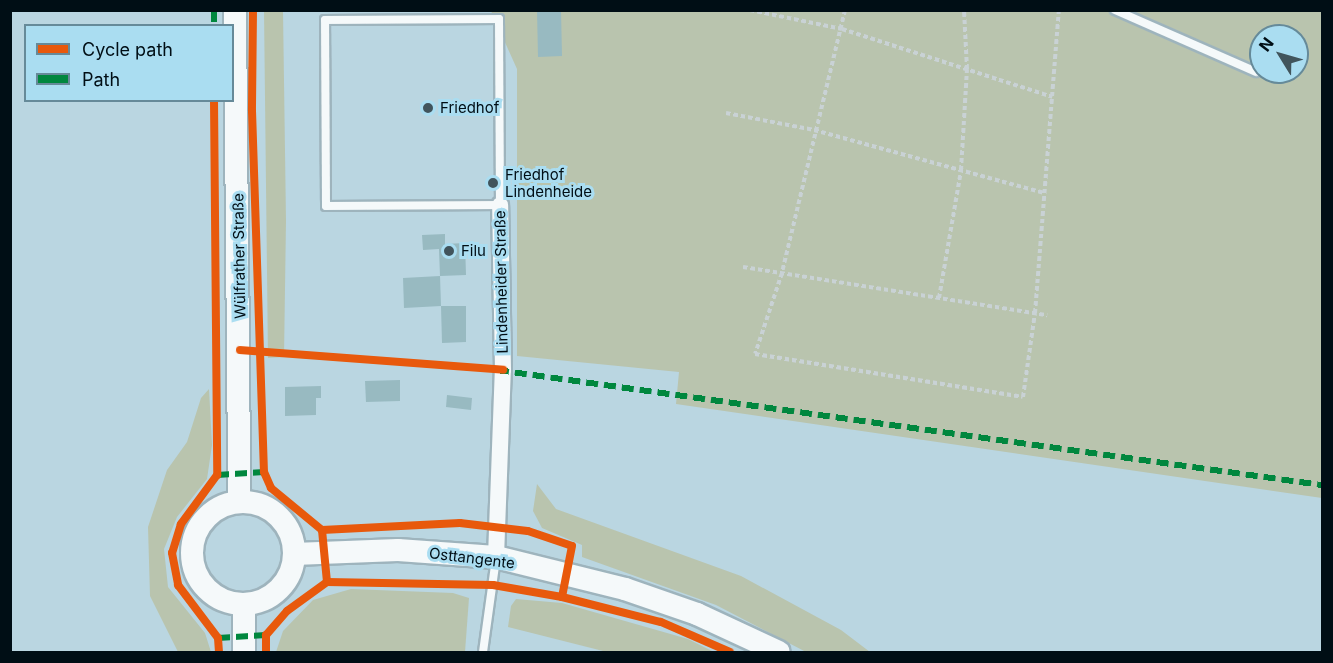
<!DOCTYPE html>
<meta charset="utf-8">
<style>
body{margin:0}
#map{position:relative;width:1333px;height:663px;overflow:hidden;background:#bad6e1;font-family:Inter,sans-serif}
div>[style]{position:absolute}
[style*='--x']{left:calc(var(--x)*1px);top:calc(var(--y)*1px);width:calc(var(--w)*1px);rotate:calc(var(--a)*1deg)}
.green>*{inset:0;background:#b9c4ae}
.building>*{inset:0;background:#98bac1}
.path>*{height:4px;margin-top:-2px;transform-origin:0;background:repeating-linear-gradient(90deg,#c9d2d5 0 4.5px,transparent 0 7.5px)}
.roads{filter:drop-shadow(2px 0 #9eb4bd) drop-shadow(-2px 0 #9eb4bd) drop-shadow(0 2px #9eb4bd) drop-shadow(0 -2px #9eb4bd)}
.lane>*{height:8px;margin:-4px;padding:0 4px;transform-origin:4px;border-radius:4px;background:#f5f9fa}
.street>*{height:16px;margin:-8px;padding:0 8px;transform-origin:8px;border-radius:8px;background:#f5f9fa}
.secondary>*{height:22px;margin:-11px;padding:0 11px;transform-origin:11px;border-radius:11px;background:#f5f9fa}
.secondary>.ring{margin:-11px;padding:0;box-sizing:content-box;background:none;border:22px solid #f5f9fa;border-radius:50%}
.quiet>*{height:6px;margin-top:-3px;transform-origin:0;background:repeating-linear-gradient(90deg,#00873e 0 12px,transparent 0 18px)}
.cycleway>*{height:8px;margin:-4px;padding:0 4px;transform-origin:4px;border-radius:4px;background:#e8590c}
.dots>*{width:16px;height:16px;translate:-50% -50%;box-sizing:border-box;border:3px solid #aaddf1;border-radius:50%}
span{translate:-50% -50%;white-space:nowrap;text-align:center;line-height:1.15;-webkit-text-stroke:6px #aaddf1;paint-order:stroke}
.poi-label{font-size:15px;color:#000e15}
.left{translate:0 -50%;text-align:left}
.street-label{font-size:15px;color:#000e15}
.frame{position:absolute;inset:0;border:12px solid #000e15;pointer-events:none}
.legend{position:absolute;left:24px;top:24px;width:210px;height:78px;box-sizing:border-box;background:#aaddf1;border:2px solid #668a99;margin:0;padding:8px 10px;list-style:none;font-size:18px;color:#000e15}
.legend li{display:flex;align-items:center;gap:12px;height:30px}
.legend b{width:30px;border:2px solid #668a99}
.north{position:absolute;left:1249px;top:24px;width:60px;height:60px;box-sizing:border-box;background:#aaddf1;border:2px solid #668a99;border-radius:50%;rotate:307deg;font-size:16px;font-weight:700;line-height:24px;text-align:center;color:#000e15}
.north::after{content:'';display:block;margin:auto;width:21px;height:27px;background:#41545c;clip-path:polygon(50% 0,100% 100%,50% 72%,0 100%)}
</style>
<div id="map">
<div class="green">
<div style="clip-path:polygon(264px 11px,283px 11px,286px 221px,284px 357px,268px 358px)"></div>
<div style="clip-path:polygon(evenodd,491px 11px,1322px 11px,1322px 498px,676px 404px,679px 372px,517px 356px,517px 69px,491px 11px,1261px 36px,1297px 36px,1297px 72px,1261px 72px,1261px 36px)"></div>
<div style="clip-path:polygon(209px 389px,212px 445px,207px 479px,177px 517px,164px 549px,168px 587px,205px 633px,211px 652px,178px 652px,150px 596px,148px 527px,167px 470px,187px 442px,201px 398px)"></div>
<div style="clip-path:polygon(537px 484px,556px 509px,741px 576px,841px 630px,870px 652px,806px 652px,716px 605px,582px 557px,582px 545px,542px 528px,533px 511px)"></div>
<div style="clip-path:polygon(351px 589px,453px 593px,469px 598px,465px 652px,276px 652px,283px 631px,313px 600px)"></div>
<div style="clip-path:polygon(516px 599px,562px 603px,688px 639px,714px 652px,607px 652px,508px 627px,511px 606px)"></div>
</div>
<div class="building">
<div style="clip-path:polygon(537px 10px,561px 10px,562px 56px,538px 57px)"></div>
<div style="clip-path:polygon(445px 234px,445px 244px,465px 243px,466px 275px,440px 276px,439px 249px,423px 250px,422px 235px)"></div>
<div style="clip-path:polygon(440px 276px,441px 306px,404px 308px,403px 278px)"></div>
<div style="clip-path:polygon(441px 306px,466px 306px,466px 342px,442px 343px)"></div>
<div style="clip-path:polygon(400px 380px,400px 401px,366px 402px,365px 381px)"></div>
<div style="clip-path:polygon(321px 386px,321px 398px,316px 398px,316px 415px,285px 416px,285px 387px)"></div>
<div style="clip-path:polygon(447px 395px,472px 398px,471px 410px,446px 407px)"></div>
</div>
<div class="path">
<div style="--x:750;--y:10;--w:94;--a:11.7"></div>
<div style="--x:842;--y:29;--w:221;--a:17.9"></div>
<div style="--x:845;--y:10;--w:270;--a:103.5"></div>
<div style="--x:782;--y:273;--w:85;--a:108.4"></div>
<div style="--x:755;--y:354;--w:271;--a:9.1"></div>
<div style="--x:1023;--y:397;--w:85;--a:-81.9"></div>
<div style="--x:1035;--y:313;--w:304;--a:-85.5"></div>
<div style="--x:726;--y:113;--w:90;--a:10.9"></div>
<div style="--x:814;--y:130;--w:238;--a:15.3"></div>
<div style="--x:743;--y:267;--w:308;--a:9"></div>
<div style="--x:939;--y:298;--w:130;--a:-80.2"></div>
<div style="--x:961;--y:170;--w:101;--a:-86.6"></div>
<div style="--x:967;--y:69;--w:59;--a:-92.9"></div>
</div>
<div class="roads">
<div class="lane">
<div style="--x:1115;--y:10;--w:154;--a:23.7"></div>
<div style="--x:499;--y:19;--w:186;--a:89.7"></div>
<div style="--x:500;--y:205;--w:174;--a:179.7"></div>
<div style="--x:326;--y:206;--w:186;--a:-90.3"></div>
<div style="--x:325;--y:20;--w:174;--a:-0.3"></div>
<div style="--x:483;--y:652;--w:95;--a:-82.1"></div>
</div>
<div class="street">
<div style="--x:496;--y:557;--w:187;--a:-87.9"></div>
<div style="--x:503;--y:370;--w:165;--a:-91"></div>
</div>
<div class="secondary">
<div style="--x:235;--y:10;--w:492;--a:89.5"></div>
<div class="ring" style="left:192px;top:502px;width:80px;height:80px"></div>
<div style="--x:294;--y:554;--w:104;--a:-2.2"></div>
<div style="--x:398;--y:550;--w:98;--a:4.1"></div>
<div style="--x:496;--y:557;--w:133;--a:13.9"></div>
<div style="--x:625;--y:589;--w:76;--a:19.1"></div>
<div style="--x:697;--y:614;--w:90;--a:24.9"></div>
<div style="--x:244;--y:604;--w:48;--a:90"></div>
</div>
</div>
<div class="quiet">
<div style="--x:214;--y:10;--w:16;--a:90"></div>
<div style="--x:497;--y:370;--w:833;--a:7.94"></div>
<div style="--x:217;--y:475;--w:47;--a:-3.7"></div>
<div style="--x:218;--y:638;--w:48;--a:-3.6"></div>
</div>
<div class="cycleway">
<div style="--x:253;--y:10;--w:101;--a:90.6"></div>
<div style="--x:252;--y:111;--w:361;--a:88.1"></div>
<div style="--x:264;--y:472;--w:17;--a:66"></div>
<div style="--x:271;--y:488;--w:66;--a:39.5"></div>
<div style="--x:322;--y:530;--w:52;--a:84.5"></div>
<div style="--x:327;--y:582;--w:49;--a:144.1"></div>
<div style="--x:287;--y:611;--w:32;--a:131"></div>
<div style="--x:266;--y:635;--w:17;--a:90"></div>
<div style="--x:214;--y:100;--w:375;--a:89.5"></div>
<div style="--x:217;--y:475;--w:61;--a:126.3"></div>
<div style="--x:181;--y:524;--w:30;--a:107"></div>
<div style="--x:172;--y:553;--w:33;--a:79"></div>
<div style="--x:178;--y:585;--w:66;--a:53"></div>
<div style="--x:218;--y:638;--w:14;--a:86"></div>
<div style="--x:240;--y:350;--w:264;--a:4.3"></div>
<div style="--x:322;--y:530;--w:138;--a:-2.9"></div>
<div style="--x:460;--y:523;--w:68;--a:6.7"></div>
<div style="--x:528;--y:531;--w:46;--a:18.8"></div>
<div style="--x:572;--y:546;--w:52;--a:101.1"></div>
<div style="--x:327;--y:582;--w:166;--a:1"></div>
<div style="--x:493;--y:585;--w:70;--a:9.9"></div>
<div style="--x:562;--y:597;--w:102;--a:14.2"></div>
<div style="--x:661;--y:622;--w:75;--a:23.5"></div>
</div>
<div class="dots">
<div style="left:428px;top:108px;background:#41545c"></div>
<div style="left:493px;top:183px;background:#41545c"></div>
<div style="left:449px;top:251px;background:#41545c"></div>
</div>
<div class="poi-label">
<span class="left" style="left:440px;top:108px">Friedhof</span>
<span class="left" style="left:505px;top:183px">Friedhof<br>Lindenheide</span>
<span class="left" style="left:461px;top:251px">Filu</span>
</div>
<div class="street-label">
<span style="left:239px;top:256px;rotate:-91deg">Wülfrather Straße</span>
<span style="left:501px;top:282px;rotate:-91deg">Lindenheider Straße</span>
<span style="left:472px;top:558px;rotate:7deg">Osttangente</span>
</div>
<div class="frame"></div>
<ul class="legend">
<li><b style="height:8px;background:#e8590c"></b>Cycle path</li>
<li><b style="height:8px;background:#00873e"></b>Path</li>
</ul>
<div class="north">N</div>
</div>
